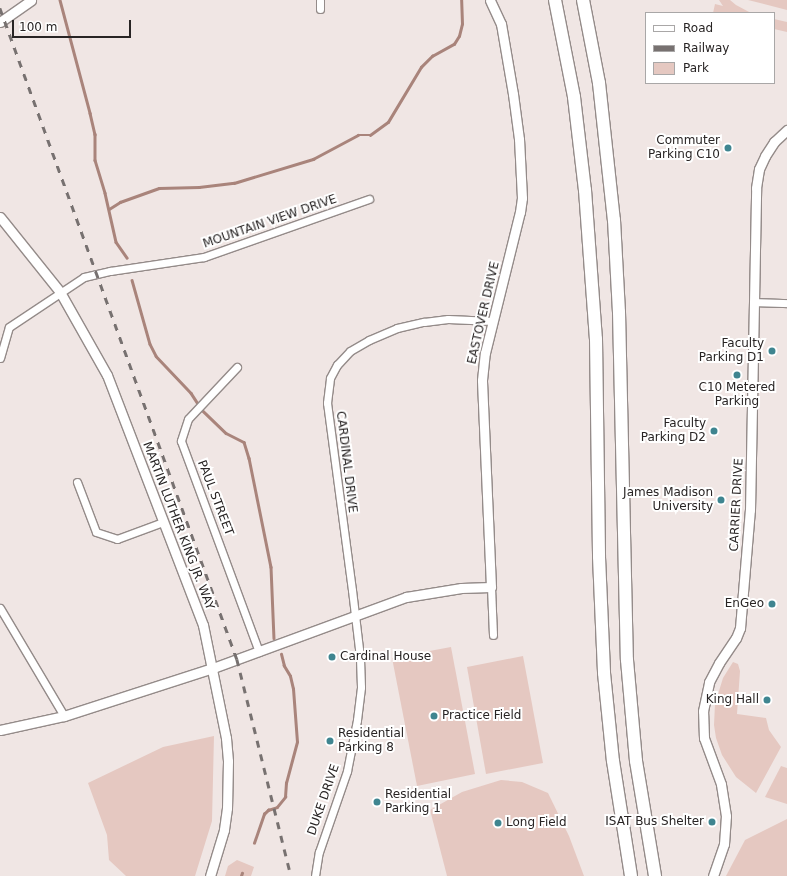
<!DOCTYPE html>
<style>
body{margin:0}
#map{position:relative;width:787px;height:876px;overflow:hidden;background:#f0e6e4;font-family:"DejaVu Sans",sans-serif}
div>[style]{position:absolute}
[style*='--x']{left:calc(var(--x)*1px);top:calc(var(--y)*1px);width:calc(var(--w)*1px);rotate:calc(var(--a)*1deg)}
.green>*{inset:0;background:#e5c8c1}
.stream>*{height:2.5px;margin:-1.25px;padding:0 1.25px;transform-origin:1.25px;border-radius:1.25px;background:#a9847b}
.roads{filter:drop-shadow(1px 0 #948b89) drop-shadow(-1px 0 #948b89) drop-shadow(0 1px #948b89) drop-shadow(0 -1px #948b89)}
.street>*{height:7px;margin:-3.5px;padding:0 3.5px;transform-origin:3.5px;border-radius:3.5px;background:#fff}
.secondary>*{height:9px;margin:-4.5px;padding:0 4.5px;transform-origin:4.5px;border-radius:4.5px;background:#fff}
.highway>*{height:12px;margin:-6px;padding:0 6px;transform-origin:6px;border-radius:6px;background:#fff}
.rail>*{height:2.5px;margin-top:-1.25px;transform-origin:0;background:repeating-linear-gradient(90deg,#777170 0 7px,transparent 0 14px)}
.dots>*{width:11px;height:11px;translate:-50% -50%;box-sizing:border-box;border:2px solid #fff;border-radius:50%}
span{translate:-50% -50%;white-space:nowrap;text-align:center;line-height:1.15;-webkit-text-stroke:4px #fff;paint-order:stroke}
.poi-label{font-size:12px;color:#282424}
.right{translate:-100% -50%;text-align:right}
.left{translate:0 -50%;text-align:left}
.street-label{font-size:12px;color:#282424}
.legend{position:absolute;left:645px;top:12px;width:130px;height:72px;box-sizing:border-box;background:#fff;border:1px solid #a9a7a7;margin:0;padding:5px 7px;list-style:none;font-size:12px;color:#282424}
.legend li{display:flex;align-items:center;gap:8px;height:20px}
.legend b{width:20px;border:1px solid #a9a7a7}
.scale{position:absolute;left:12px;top:20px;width:119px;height:18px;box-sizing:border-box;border:2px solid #282424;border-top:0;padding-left:5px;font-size:12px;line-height:14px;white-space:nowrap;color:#282424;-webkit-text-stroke:3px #fff;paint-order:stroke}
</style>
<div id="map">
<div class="green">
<div style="clip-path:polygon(719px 0,730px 0,736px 5px,751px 13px,713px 13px,715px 4px,723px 6px)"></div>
<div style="clip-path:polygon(748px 0,787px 0,787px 10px)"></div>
<div style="clip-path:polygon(774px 19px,787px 22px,787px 32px,774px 29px)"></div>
<div style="clip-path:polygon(451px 647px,475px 774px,417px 786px,392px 658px)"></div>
<div style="clip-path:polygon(523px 656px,543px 763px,486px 774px,467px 667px)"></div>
<div style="clip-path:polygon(733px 662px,738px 664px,740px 671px,737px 714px,766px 718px,769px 730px,781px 747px,756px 793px,736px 777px,722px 755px,716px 738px,714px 725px,715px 704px,723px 678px)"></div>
<div style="clip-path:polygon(214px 736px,212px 821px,195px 876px,126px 876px,109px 860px,107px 835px,88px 783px,163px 747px)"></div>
<div style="clip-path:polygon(781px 766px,787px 768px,787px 804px,765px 797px)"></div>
<div style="clip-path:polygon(501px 780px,522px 782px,548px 793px,569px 836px,584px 876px,447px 876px,430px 810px,462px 792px)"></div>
<div style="clip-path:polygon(787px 819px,787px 876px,726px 876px,745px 840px)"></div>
<div style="clip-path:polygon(237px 860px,254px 867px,251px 876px,225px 876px,228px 866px)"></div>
</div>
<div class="stream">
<div style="--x:60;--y:0;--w:117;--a:75.1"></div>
<div style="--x:90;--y:113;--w:22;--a:77"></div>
<div style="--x:95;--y:134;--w:26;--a:90"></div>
<div style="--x:95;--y:160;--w:34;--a:73"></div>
<div style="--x:105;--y:193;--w:50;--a:77.3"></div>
<div style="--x:116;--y:242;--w:19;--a:55"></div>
<div style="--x:109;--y:209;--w:13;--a:-32"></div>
<div style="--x:120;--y:202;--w:41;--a:-19.7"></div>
<div style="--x:159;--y:188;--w:40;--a:-1.4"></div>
<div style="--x:199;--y:187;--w:35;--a:-7"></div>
<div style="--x:234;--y:183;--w:83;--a:-16.9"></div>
<div style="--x:313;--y:159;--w:51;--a:-28.1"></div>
<div style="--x:358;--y:135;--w:12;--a:0"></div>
<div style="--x:370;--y:135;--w:22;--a:-36"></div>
<div style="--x:388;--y:122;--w:64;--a:-59"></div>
<div style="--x:421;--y:67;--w:16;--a:-45"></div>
<div style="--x:432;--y:56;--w:25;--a:-29"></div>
<div style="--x:454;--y:44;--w:9;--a:-58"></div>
<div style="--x:459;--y:36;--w:12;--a:-76"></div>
<div style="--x:462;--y:24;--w:24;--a:-92"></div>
<div style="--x:132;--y:280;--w:66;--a:74.3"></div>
<div style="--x:150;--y:344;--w:13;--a:63"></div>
<div style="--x:156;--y:356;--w:51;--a:46.6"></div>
<div style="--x:191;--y:393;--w:20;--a:57"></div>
<div style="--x:202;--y:410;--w:33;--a:44"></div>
<div style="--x:226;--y:433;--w:20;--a:27"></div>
<div style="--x:244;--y:442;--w:17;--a:73"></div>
<div style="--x:249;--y:458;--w:111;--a:78.6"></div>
<div style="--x:271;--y:567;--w:71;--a:87.6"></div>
<div style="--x:254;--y:843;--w:31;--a:-71"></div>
<div style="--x:264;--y:814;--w:6;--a:-45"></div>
<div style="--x:268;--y:810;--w:9;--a:-18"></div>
<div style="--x:277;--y:807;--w:13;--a:-51"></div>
<div style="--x:285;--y:797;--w:14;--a:-86"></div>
<div style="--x:286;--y:783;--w:42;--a:-75"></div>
<div style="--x:297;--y:742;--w:53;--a:-94.3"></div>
<div style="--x:293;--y:689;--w:13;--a:-103"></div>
<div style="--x:290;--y:676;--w:12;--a:-121"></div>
<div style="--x:284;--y:666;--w:12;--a:-104"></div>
<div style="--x:241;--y:876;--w:3;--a:-72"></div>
</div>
<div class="roads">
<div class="street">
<div style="--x:320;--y:9;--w:9;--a:-90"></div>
<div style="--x:755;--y:302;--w:32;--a:2"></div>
<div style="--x:0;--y:358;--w:32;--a:-74"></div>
<div style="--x:9;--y:327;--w:90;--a:-33.7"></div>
<div style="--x:84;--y:277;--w:27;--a:-13"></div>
<div style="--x:110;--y:271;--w:95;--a:-8.5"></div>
<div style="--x:204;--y:257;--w:175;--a:-19.4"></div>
<div style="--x:237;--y:367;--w:71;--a:133.3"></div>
<div style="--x:188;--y:419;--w:23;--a:108"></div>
<div style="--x:181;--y:441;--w:225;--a:69.7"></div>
<div style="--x:77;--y:482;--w:53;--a:69.2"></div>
<div style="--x:96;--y:532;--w:22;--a:18"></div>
<div style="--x:117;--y:539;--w:49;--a:-20.3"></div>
<div style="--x:491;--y:587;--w:48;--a:87.6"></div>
<div style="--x:0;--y:608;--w:126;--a:59.3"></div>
<div style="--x:315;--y:876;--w:24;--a:-81"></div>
<div style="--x:319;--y:852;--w:86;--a:-70.9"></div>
<div style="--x:347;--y:771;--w:52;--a:-78.9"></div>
<div style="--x:357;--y:720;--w:33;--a:-83"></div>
<div style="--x:361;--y:687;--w:30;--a:-92"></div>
<div style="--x:360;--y:657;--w:67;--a:-96.8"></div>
<div style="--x:352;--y:590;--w:189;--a:-97.6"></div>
<div style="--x:327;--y:403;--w:25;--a:-83"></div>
<div style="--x:330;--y:378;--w:15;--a:-62"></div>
<div style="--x:337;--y:365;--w:19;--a:-47"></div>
<div style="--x:350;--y:351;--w:22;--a:-30"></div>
<div style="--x:369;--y:340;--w:30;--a:-23"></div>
<div style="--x:397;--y:328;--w:28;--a:-13"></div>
<div style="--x:424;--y:322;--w:24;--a:-7"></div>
<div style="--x:448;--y:319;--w:45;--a:2.5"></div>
</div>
<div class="secondary">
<div style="--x:0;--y:22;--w:38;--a:-35"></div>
<div style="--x:0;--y:217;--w:96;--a:51.3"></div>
<div style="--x:60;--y:292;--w:95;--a:60.5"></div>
<div style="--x:107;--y:375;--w:268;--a:69"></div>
<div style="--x:203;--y:625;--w:115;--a:78.5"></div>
<div style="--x:226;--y:738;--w:23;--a:85"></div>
<div style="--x:228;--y:761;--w:47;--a:91.2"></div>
<div style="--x:227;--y:808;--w:22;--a:98"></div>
<div style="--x:224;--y:830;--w:48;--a:106.9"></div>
<div style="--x:0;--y:730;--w:66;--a:-12.3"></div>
<div style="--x:64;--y:716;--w:157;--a:-17.9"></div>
<div style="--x:213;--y:668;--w:206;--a:-20.2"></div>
<div style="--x:406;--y:597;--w:56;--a:-9.3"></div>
<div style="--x:461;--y:588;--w:30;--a:-2"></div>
<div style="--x:491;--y:587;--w:207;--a:-92.5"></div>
<div style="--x:482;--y:380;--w:27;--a:-84"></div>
<div style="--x:485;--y:353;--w:145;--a:-76.1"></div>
<div style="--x:520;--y:212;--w:14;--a:-82"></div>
<div style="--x:522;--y:198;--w:59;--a:-92.9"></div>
<div style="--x:519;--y:139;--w:45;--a:-97.6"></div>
<div style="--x:513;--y:94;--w:71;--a:-99.7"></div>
<div style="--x:501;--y:24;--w:26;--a:-115"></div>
<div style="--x:713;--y:876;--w:34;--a:-71"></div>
<div style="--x:724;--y:844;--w:28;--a:-86"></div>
<div style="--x:726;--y:816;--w:32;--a:-99"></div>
<div style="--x:721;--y:784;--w:49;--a:-110.3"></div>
<div style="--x:704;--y:738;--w:27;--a:-92"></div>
<div style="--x:703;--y:711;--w:30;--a:-78"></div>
<div style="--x:709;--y:682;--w:21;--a:-62"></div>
<div style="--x:719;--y:663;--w:30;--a:-56"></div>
<div style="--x:736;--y:638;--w:11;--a:-68"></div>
<div style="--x:740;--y:628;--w:118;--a:-85.2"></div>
<div style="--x:750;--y:510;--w:322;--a:-88.9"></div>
<div style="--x:756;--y:188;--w:19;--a:-81"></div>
<div style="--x:759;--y:169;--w:14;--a:-65"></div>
<div style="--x:765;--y:156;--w:17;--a:-57"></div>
<div style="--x:774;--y:142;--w:18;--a:-43"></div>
</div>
<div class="highway">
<div style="--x:555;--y:0;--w:99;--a:78.9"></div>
<div style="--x:574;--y:97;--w:94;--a:83.3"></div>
<div style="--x:585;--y:190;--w:149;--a:85.8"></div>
<div style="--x:596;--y:339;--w:218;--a:89.2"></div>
<div style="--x:599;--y:557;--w:116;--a:87.5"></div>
<div style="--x:604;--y:673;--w:88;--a:84.2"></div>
<div style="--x:613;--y:761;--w:116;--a:81.1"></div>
<div style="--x:583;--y:0;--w:85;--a:79.1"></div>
<div style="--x:599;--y:83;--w:138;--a:83.8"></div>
<div style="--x:614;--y:220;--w:92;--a:86.9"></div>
<div style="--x:619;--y:312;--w:348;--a:88.7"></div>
<div style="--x:627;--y:660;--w:101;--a:84.9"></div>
<div style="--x:636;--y:761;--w:117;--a:80.6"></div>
</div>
</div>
<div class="rail">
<div style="--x:0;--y:8;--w:693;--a:70"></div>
<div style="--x:237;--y:659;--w:224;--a:76"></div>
</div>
<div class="dots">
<div style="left:728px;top:148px;background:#3f8590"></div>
<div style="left:772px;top:351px;background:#3f8590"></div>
<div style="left:737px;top:375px;background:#3f8590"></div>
<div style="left:714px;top:431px;background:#3f8590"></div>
<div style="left:721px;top:500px;background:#3f8590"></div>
<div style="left:772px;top:604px;background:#3f8590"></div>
<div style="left:332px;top:657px;background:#3f8590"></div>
<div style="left:767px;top:700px;background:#3f8590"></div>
<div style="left:434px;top:716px;background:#3f8590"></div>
<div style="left:330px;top:741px;background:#3f8590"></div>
<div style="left:377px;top:802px;background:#3f8590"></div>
<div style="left:712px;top:822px;background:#3f8590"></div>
<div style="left:498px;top:823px;background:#3f8590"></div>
</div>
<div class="poi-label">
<span class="right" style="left:720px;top:148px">Commuter<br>Parking C10</span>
<span class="right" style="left:764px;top:351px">Faculty<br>Parking D1</span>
<span style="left:737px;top:395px">C10 Metered<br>Parking</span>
<span class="right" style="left:706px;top:431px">Faculty<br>Parking D2</span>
<span class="right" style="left:713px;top:500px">James Madison<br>University</span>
<span class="right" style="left:764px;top:604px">EnGeo</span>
<span class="left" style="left:340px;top:657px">Cardinal House</span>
<span class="right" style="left:759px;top:700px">King Hall</span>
<span class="left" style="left:442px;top:716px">Practice Field</span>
<span class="left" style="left:338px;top:741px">Residential<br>Parking 8</span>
<span class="left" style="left:385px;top:802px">Residential<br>Parking 1</span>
<span class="right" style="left:704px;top:822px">ISAT Bus Shelter</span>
<span class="left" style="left:506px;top:823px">Long Field</span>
</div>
<div class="street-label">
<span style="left:270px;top:222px;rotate:-19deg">MOUNTAIN VIEW DRIVE</span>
<span style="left:484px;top:313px;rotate:-77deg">EASTOVER DRIVE</span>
<span style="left:346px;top:462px;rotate:83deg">CARDINAL DRIVE</span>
<span style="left:215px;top:498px;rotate:69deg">PAUL STREET</span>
<span style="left:737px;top:505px;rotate:-87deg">CARRIER DRIVE</span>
<span style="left:178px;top:526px;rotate:69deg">MARTIN LUTHER KING JR. WAY</span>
<span style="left:324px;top:800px;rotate:-71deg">DUKE DRIVE</span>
</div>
<ul class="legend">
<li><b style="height:5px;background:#fff"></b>Road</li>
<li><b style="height:5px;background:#777170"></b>Railway</li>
<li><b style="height:11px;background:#e5c8c1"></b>Park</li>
</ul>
<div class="scale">100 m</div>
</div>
